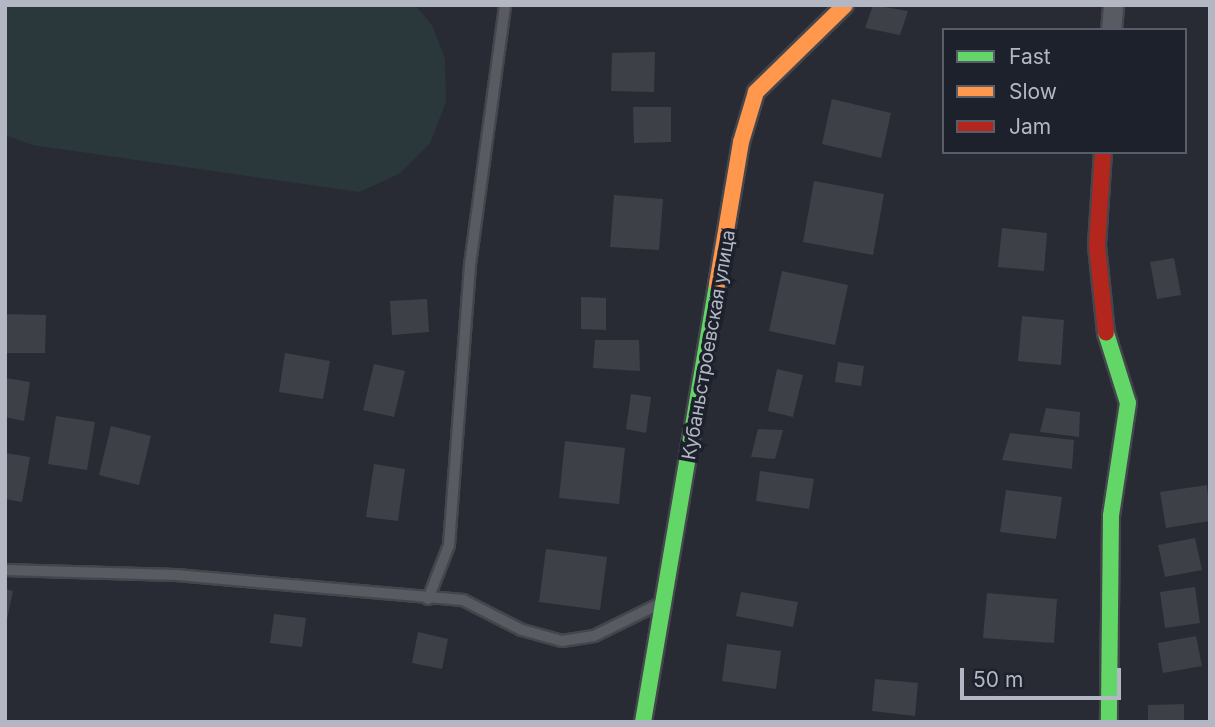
<!DOCTYPE html>
<meta charset="utf-8">
<style>
body{margin:0}
#map{position:relative;width:1215px;height:727px;overflow:hidden;background:#282b33;font-family:Inter,sans-serif}
div>[style]{position:absolute}
[style*='--x']{left:calc(var(--x)*1px);top:calc(var(--y)*1px);width:calc(var(--w)*1px);rotate:calc(var(--a)*1deg)}
.green>*{inset:0;background:#2a373b}
.building>*{inset:0;background:#3d4046}
.roads{filter:drop-shadow(2px 0 #44464c) drop-shadow(-2px 0 #44464c) drop-shadow(0 2px #44464c) drop-shadow(0 -2px #44464c)}
.lane>*{height:10px;margin:-5px;padding:0 5px;transform-origin:5px;border-radius:5px;background:#585b62}
.street>*{height:19px;margin:-9.5px;padding:0 9.5px;transform-origin:9.5px;border-radius:9.5px;background:#585b62}
.fast>*{height:16px;margin:-8px;padding:0 8px;transform-origin:8px;border-radius:8px;background:#63d668}
.slow>*{height:16px;margin:-8px;padding:0 8px;transform-origin:8px;border-radius:8px;background:#ff974d}
.jam>*{height:16px;margin:-8px;padding:0 8px;transform-origin:8px;border-radius:8px;background:#b3261e}
span{translate:-50% -50%;white-space:nowrap;text-align:center;line-height:1.15;-webkit-text-stroke:7px #1d212c;paint-order:stroke}
.street-label{font-size:19px;color:#b3b7c4}
.frame{position:absolute;inset:0;border:7px solid #b3b7c4;pointer-events:none}
.legend{position:absolute;left:942px;top:28px;width:245px;height:126px;box-sizing:border-box;background:#1d212c;border:2px solid #595d69;margin:0;padding:9px 12px;list-style:none;font-size:21px;color:#b3b7c4}
.legend li{display:flex;align-items:center;gap:14px;height:35px}
.legend b{width:35px;border:2px solid #595d69}
.scale{position:absolute;left:960px;top:668px;width:161px;height:32px;box-sizing:border-box;border:4px solid #b3b7c4;border-top:0;padding-left:9px;font-size:21px;line-height:24px;white-space:nowrap;color:#b3b7c4;-webkit-text-stroke:5px #1d212c;paint-order:stroke}
</style>
<div id="map">
<div class="green">
<div style="clip-path:polygon(5px 5px,415px 5px,432px 25px,445px 59px,446px 102px,430px 143px,399px 174px,359px 192px,32px 145px,5px 135px)"></div>
</div>
<div class="building">
<div style="clip-path:polygon(873px 5px,908px 11px,900px 35px,865px 28px)"></div>
<div style="clip-path:polygon(655px 52px,654px 92px,611px 91px,612px 53px)"></div>
<div style="clip-path:polygon(832px 99px,891px 113px,881px 158px,822px 144px)"></div>
<div style="clip-path:polygon(633px 107px,671px 107px,671px 142px,634px 143px)"></div>
<div style="clip-path:polygon(814px 181px,884px 194px,873px 255px,803px 242px)"></div>
<div style="clip-path:polygon(614px 195px,663px 199px,659px 250px,610px 247px)"></div>
<div style="clip-path:polygon(1002px 228px,1047px 233px,1044px 271px,998px 267px)"></div>
<div style="clip-path:polygon(1174px 258px,1181px 295px,1157px 299px,1150px 262px)"></div>
<div style="clip-path:polygon(782px 271px,848px 285px,835px 345px,769px 331px)"></div>
<div style="clip-path:polygon(581px 297px,606px 298px,606px 330px,581px 329px)"></div>
<div style="clip-path:polygon(427px 299px,429px 332px,392px 335px,390px 301px)"></div>
<div style="clip-path:polygon(5px 314px,46px 315px,45px 353px,5px 353px)"></div>
<div style="clip-path:polygon(1022px 316px,1064px 320px,1061px 365px,1018px 361px)"></div>
<div style="clip-path:polygon(595px 340px,639px 340px,640px 371px,593px 368px)"></div>
<div style="clip-path:polygon(285px 353px,330px 361px,323px 399px,279px 392px)"></div>
<div style="clip-path:polygon(838px 362px,864px 366px,861px 386px,835px 382px)"></div>
<div style="clip-path:polygon(374px 364px,405px 371px,394px 417px,363px 410px)"></div>
<div style="clip-path:polygon(777px 369px,803px 375px,793px 417px,768px 411px)"></div>
<div style="clip-path:polygon(5px 378px,30px 382px,24px 421px,5px 417px)"></div>
<div style="clip-path:polygon(631px 394px,651px 397px,646px 433px,626px 429px)"></div>
<div style="clip-path:polygon(1046px 408px,1080px 412px,1079px 437px,1040px 432px)"></div>
<div style="clip-path:polygon(56px 416px,95px 422px,87px 470px,48px 464px)"></div>
<div style="clip-path:polygon(111px 426px,151px 436px,139px 485px,99px 475px)"></div>
<div style="clip-path:polygon(758px 429px,783px 430px,775px 459px,751px 457px)"></div>
<div style="clip-path:polygon(1010px 433px,1074px 440px,1072px 469px,1002px 460px)"></div>
<div style="clip-path:polygon(565px 441px,625px 448px,619px 504px,559px 498px)"></div>
<div style="clip-path:polygon(5px 453px,30px 457px,22px 502px,5px 499px)"></div>
<div style="clip-path:polygon(374px 464px,405px 469px,398px 521px,366px 517px)"></div>
<div style="clip-path:polygon(760px 471px,814px 479px,809px 509px,756px 501px)"></div>
<div style="clip-path:polygon(1207px 485px,1210px 521px,1166px 528px,1160px 492px)"></div>
<div style="clip-path:polygon(1006px 490px,1062px 497px,1056px 539px,1000px 532px)"></div>
<div style="clip-path:polygon(1195px 538px,1202px 570px,1165px 577px,1158px 545px)"></div>
<div style="clip-path:polygon(546px 549px,607px 557px,600px 610px,539px 602px)"></div>
<div style="clip-path:polygon(1195px 587px,1200px 623px,1165px 628px,1160px 592px)"></div>
<div style="clip-path:polygon(5px 589px,13px 591px,6px 624px,5px 624px)"></div>
<div style="clip-path:polygon(741px 592px,798px 602px,793px 627px,736px 616px)"></div>
<div style="clip-path:polygon(987px 593px,1057px 599px,1054px 643px,983px 638px)"></div>
<div style="clip-path:polygon(274px 614px,306px 618px,302px 647px,270px 643px)"></div>
<div style="clip-path:polygon(418px 632px,448px 639px,442px 669px,412px 663px)"></div>
<div style="clip-path:polygon(1196px 636px,1202px 666px,1163px 673px,1158px 643px)"></div>
<div style="clip-path:polygon(727px 644px,781px 651px,776px 689px,722px 681px)"></div>
<div style="clip-path:polygon(875px 679px,918px 683px,915px 716px,872px 711px)"></div>
<div style="clip-path:polygon(1184px 704px,1184px 722px,1148px 722px,1148px 705px)"></div>
</div>
<div class="roads">
<div class="lane">
<div style="--x:5;--y:570;--w:171;--a:1.7"></div>
<div style="--x:176;--y:575;--w:288;--a:5"></div>
<div style="--x:463;--y:600;--w:66;--a:27"></div>
<div style="--x:522;--y:630;--w:41;--a:15.4"></div>
<div style="--x:562;--y:641;--w:32;--a:-9"></div>
<div style="--x:594;--y:636;--w:72;--a:-26.2"></div>
<div style="--x:428;--y:599;--w:58;--a:-68.7"></div>
<div style="--x:449;--y:545;--w:281;--a:-85.7"></div>
<div style="--x:470;--y:265;--w:262;--a:-82.3"></div>
</div>
<div class="street">
<div style="--x:1111;--y:30;--w:25;--a:-85"></div>
</div>
<div class="fast">
<div style="--x:1106;--y:333;--w:73;--a:72.6"></div>
<div style="--x:1128;--y:403;--w:114;--a:98.6"></div>
<div style="--x:1111;--y:516;--w:206;--a:90.6"></div>
<div style="--x:643;--y:722;--w:444;--a:-80.4"></div>
</div>
<div class="slow">
<div style="--x:717;--y:284;--w:144;--a:-80.4"></div>
<div style="--x:741;--y:142;--w:52;--a:-73.3"></div>
<div style="--x:756;--y:92;--w:124;--a:-44.3"></div>
</div>
<div class="jam">
<div style="--x:1103;--y:152;--w:94;--a:93.7"></div>
<div style="--x:1097;--y:246;--w:87;--a:84.1"></div>
</div>
</div>
<div class="street-label">
<span style="left:709px;top:345px;rotate:-80deg">Кубаньстроевская улица</span>
</div>
<div class="frame"></div>
<ul class="legend">
<li><b style="height:9px;background:#63d668"></b>Fast</li>
<li><b style="height:9px;background:#ff974d"></b>Slow</li>
<li><b style="height:9px;background:#b3261e"></b>Jam</li>
</ul>
<div class="scale">50 m</div>
</div>
